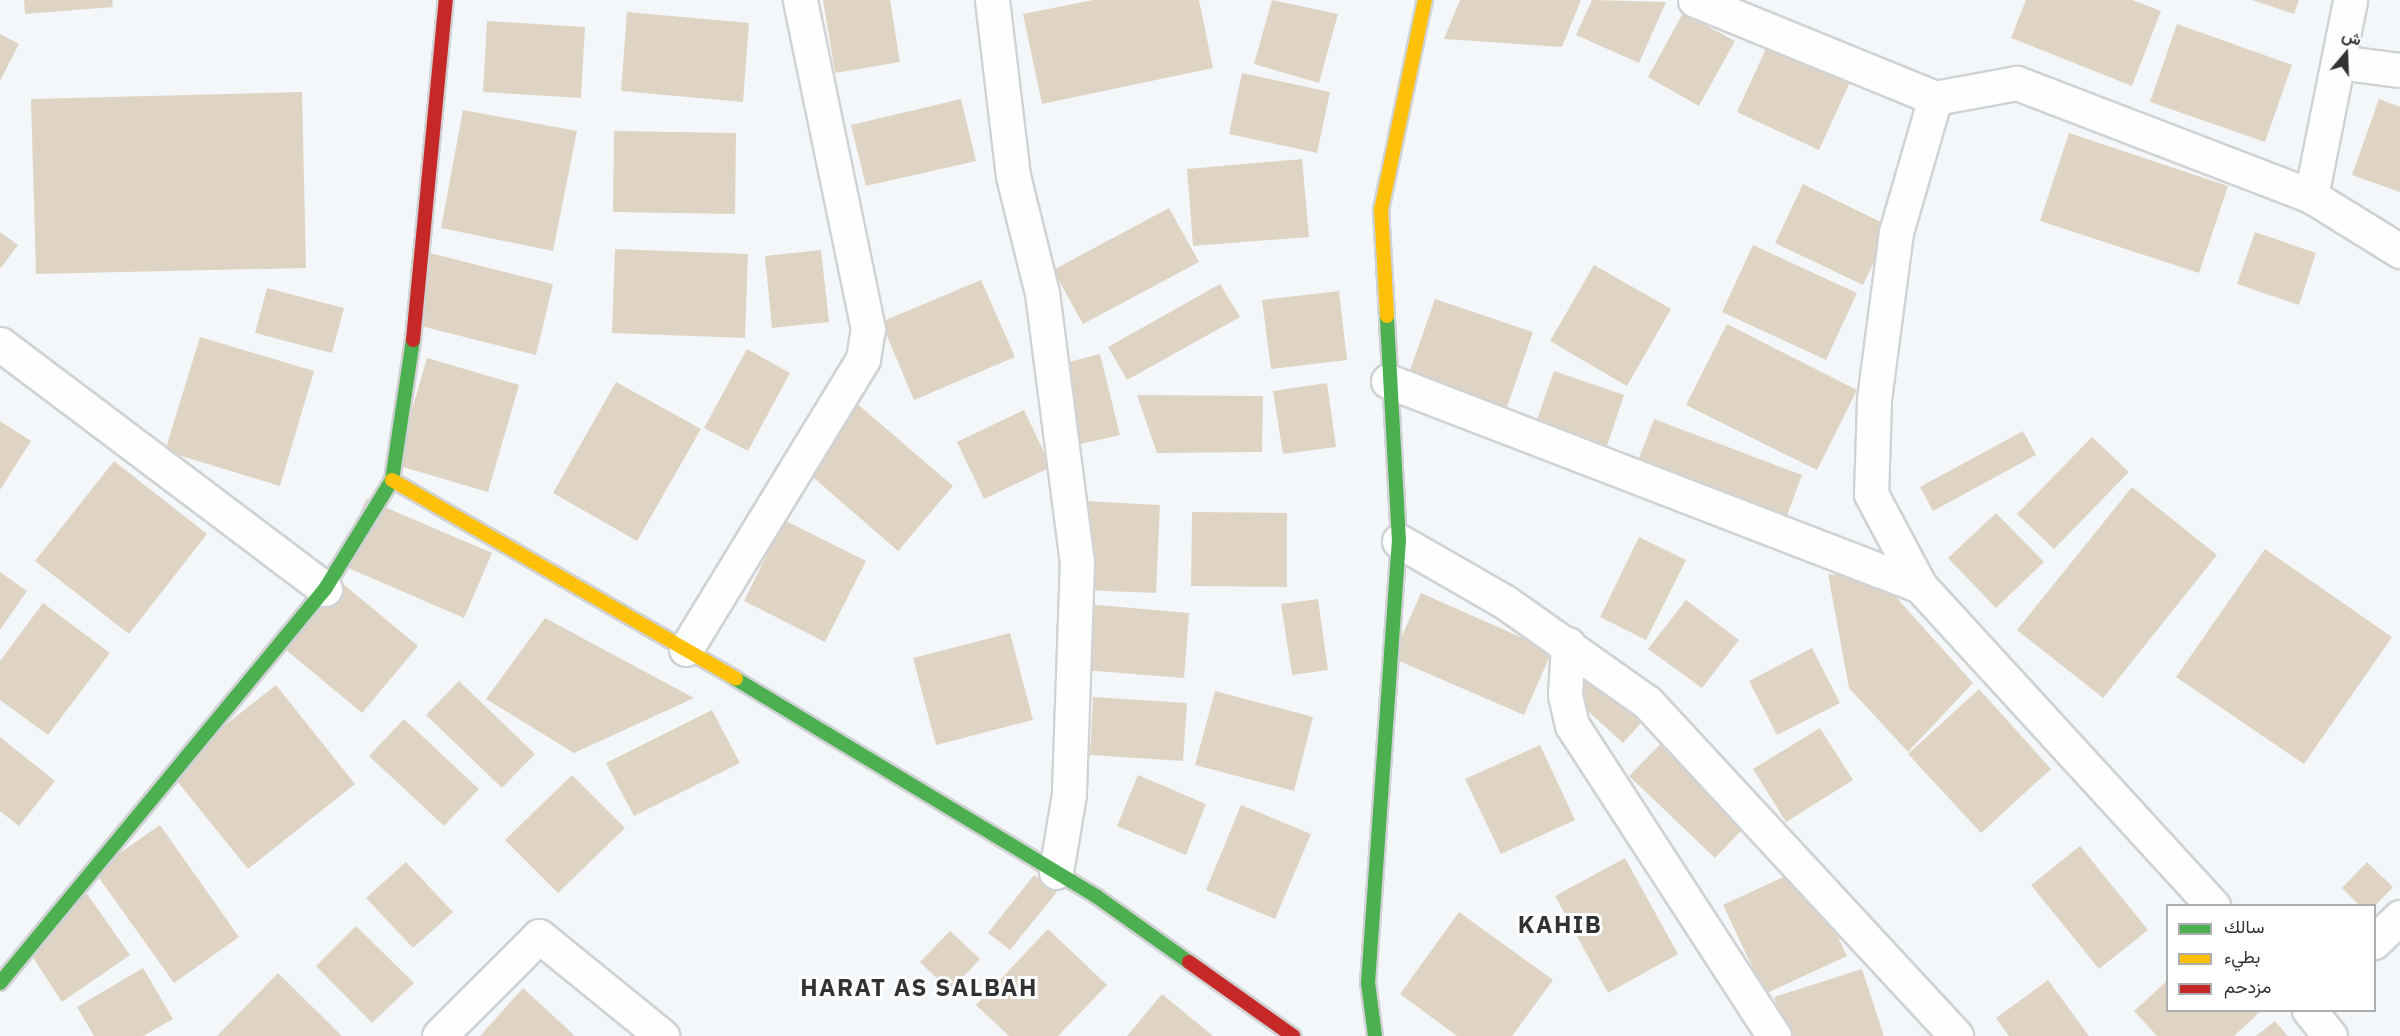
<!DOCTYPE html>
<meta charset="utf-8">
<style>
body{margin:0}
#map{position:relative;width:2400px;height:1036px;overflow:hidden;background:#f4f7f9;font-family:"IBM Plex Sans",Vazirmatn,sans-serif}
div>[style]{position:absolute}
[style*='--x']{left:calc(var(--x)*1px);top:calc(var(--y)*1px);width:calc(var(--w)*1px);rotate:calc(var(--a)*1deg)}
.building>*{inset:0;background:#dfd4c4}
.roads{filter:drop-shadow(2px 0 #d0d2d4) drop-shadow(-2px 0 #d0d2d4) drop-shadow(0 2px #d0d2d4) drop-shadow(0 -2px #d0d2d4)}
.street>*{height:33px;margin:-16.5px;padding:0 16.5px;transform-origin:16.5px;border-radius:16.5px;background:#fdfefe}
.fast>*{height:14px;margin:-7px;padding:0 7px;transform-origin:7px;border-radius:7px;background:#4caf50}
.slow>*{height:14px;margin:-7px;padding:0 7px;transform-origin:7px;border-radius:7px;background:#ffc107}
.jam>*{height:14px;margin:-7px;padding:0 7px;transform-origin:7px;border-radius:7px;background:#c62828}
span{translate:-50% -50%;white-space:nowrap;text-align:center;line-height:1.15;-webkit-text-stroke:6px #fff;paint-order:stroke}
.district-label{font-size:24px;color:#303234;font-weight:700;letter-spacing:1.5px}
.legend{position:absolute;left:2166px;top:904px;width:210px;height:108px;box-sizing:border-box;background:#fff;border:2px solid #acadae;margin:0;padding:8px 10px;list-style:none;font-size:18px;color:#303234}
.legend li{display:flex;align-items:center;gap:12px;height:30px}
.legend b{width:30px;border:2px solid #acadae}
.north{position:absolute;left:2316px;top:24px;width:60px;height:60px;-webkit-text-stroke:4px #fff;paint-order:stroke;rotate:19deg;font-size:16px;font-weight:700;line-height:24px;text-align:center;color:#303234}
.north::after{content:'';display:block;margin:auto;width:21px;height:27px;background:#303234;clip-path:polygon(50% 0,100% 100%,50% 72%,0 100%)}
</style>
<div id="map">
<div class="building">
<div style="clip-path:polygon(24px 0,112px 0,113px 7px,25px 14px)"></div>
<div style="clip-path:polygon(823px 0,890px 0,900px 62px,835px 73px)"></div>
<div style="clip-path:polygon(1093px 0,1199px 0,1213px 68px,1042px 104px,1023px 14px)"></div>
<div style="clip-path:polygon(1272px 0,1338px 14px,1319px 83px,1254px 64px)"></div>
<div style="clip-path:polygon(1460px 0,1581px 0,1562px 47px,1444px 39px)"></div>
<div style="clip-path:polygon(1592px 0,1666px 2px,1639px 63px,1576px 35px)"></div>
<div style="clip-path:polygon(2026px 0,2132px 0,2161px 11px,2132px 86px,2011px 38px)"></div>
<div style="clip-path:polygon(2252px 0,2299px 0,2294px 14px)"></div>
<div style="clip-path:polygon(627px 12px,749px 23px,743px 102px,621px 91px)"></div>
<div style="clip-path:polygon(1683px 13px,1735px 41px,1699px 106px,1648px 77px)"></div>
<div style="clip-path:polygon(487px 21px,585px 27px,581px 98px,483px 92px)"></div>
<div style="clip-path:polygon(2177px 24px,2292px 65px,2265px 142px,2150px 102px)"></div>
<div style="clip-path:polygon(0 34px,19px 44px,0 81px)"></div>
<div style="clip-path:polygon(1769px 42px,1851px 80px,1819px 150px,1737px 112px)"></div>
<div style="clip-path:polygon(1242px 73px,1330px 92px,1317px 153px,1229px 134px)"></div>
<div style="clip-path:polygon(302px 92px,306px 268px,36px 274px,31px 99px)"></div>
<div style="clip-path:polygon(961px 99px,976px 161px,866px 186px,851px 125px)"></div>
<div style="clip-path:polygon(2379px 99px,2400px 107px,2400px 192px,2352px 175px)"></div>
<div style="clip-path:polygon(463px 110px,577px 131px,553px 251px,441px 228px)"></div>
<div style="clip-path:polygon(614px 131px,736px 133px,735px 214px,613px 212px)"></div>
<div style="clip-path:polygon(2069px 133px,2228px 186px,2199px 273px,2040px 221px)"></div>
<div style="clip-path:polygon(1302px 159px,1309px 237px,1193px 246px,1187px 169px)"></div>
<div style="clip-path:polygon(1803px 184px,1891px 227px,1863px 285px,1775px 243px)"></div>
<div style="clip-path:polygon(1169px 208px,1199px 262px,1083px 324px,1053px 270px)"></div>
<div style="clip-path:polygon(0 232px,18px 245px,0 269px)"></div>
<div style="clip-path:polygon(2255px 232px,2316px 253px,2299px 305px,2237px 284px)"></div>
<div style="clip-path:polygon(1753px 245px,1857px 293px,1826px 360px,1722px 312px)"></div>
<div style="clip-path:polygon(615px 249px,748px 254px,745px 338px,612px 333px)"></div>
<div style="clip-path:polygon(821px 250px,829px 322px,772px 328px,765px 256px)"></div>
<div style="clip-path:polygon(430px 253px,553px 284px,536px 355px,413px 324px)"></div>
<div style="clip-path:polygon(1594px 265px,1671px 309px,1627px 386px,1550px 341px)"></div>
<div style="clip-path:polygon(981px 280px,1015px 357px,914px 400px,881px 322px)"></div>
<div style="clip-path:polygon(1220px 284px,1240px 317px,1127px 380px,1108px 347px)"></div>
<div style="clip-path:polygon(267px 288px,344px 308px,332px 353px,255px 333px)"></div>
<div style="clip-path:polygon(1339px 291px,1347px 360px,1271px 369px,1262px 300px)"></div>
<div style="clip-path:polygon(1435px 299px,1533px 332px,1504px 416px,1406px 382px)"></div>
<div style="clip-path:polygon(1727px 324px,1857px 390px,1817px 470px,1686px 405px)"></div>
<div style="clip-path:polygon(200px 337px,314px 371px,280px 486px,165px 451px)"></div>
<div style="clip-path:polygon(747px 349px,790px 373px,748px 451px,704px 428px)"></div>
<div style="clip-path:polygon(1100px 354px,1120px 435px,1081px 444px,1061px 364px)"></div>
<div style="clip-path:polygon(427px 358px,519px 385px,488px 492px,396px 465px)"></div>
<div style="clip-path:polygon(1554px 371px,1624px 395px,1604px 455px,1533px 431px)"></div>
<div style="clip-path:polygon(616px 382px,701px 429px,637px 541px,553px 493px)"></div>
<div style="clip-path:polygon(1327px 383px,1336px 447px,1283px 454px,1273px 391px)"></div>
<div style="clip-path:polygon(1137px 395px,1263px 396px,1262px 452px,1157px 453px)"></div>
<div style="clip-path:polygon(854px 401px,953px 486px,898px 551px,799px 465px)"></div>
<div style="clip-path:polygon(1024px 410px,1051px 467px,984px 499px,957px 442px)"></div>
<div style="clip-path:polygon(1654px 419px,1802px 475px,1783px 526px,1634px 471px)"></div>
<div style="clip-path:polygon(0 421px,31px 441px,0 490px)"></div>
<div style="clip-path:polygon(2023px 431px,2036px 455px,1933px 511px,1920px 487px)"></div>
<div style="clip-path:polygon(2092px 437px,2129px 472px,2054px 549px,2017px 514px)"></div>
<div style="clip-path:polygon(114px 461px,207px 534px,129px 634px,35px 561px)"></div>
<div style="clip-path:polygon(2132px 487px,2217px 555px,2103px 698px,2017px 630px)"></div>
<div style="clip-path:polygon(366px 499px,492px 553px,464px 618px,339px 564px)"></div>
<div style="clip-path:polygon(1084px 501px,1160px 505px,1156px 593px,1081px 590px)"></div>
<div style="clip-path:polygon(1192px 512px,1287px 513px,1287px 587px,1191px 586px)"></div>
<div style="clip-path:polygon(1996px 513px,2044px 562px,1996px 608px,1948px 558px)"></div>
<div style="clip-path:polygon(784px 520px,866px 561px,825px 642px,744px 601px)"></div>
<div style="clip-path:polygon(1639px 537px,1686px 560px,1646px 640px,1600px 617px)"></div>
<div style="clip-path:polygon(2265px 549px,2392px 637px,2304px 764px,2176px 677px)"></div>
<div style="clip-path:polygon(0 572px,27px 591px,0 630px)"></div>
<div style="clip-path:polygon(330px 573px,418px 646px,362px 713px,274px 640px)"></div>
<div style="clip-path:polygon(1828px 574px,1879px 578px,1973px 683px,1908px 752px,1849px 688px)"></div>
<div style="clip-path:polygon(1421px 593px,1552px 651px,1524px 715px,1392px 658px)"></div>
<div style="clip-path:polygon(1318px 599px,1328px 670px,1292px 675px,1281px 604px)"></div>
<div style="clip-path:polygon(1686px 600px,1739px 640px,1702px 688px,1648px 649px)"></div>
<div style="clip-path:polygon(43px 603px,110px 653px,48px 735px,0 700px,0 661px)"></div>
<div style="clip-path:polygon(1075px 603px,1189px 613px,1184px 678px,1070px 669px)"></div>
<div style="clip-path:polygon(545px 618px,694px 698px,574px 753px,486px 699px)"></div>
<div style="clip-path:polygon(1010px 633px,1033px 720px,936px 745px,913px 658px)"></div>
<div style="clip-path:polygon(1812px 648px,1840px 703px,1777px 735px,1749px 681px)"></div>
<div style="clip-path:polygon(1593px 663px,1649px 714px,1623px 743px,1567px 692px)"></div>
<div style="clip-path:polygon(459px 681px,535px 754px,502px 788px,426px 715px)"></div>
<div style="clip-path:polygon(276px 685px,355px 784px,248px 869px,168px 770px)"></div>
<div style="clip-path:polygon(1979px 689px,2051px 769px,1981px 833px,1908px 754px)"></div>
<div style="clip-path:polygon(1215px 691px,1313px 717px,1294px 791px,1195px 765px)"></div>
<div style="clip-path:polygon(1093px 697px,1187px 703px,1183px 761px,1090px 755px)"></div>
<div style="clip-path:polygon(712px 710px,740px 763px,634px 816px,606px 763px)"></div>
<div style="clip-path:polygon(404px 719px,479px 789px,444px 826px,369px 756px)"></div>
<div style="clip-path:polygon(1681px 723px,1766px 805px,1715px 858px,1629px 776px)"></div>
<div style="clip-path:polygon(1820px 728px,1853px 780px,1786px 822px,1753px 769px)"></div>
<div style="clip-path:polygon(0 737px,55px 781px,19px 826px,0 811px)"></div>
<div style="clip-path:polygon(1540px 745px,1575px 820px,1501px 854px,1465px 779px)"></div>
<div style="clip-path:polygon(572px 775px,625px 828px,558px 893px,505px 840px)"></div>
<div style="clip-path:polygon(1138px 775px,1206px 804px,1186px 855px,1117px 826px)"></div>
<div style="clip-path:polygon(1241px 805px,1311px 834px,1275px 919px,1206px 890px)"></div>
<div style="clip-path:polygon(160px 825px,239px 937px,174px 983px,94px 871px)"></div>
<div style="clip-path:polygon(2080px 846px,2148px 930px,2099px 969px,2031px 885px)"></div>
<div style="clip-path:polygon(1625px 858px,1678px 954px,1608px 993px,1555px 896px)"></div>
<div style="clip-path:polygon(406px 862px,453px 912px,413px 948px,366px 898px)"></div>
<div style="clip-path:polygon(2367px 862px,2393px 887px,2375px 906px,2360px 906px,2342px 888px)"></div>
<div style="clip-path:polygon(1805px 867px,1847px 956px,1765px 994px,1723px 905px)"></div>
<div style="clip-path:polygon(1034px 875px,1057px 892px,1010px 950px,988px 933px)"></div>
<div style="clip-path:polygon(83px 888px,130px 955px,62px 1002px,26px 947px)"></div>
<div style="clip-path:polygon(1459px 912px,1553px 980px,1512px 1036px,1457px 1036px,1400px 994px)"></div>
<div style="clip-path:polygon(356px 926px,414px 983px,372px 1023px,316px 966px)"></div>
<div style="clip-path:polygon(1048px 929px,1107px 985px,1058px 1036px,1009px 1036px,976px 1005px)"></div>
<div style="clip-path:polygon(950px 931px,980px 959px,950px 991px,920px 962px)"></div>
<div style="clip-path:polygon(143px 968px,173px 1019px,143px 1036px,94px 1036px,77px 1007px)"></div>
<div style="clip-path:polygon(1862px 969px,1884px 1036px,1787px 1036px,1774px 997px)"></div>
<div style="clip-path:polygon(278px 973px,342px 1036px,217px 1036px)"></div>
<div style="clip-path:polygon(2048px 980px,2089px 1036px,2009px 1036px,1996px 1018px)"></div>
<div style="clip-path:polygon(2168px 980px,2168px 1010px,2262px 1010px,2234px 1036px,2157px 1036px,2134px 1011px)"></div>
<div style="clip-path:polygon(523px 988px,575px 1036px,480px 1036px)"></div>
<div style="clip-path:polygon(1162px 994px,1213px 1036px,1127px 1036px)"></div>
<div style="clip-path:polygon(2275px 1021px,2288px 1036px,2256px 1036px)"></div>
</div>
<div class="roads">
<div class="street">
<div style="--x:992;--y:0;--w:177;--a:83.2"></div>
<div style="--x:1013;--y:176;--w:121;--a:76.1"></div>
<div style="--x:1042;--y:293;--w:270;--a:82.6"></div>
<div style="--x:1077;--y:561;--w:233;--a:92"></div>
<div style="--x:1069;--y:794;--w:79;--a:99.5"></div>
<div style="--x:1695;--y:0;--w:259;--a:22.2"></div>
<div style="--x:1935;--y:98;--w:83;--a:-10.4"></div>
<div style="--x:2017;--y:83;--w:315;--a:21"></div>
<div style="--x:2311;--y:196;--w:105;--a:31.7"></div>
<div style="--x:2338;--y:62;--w:63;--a:7.4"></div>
<div style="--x:1935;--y:98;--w:140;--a:106.2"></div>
<div style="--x:1896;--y:232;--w:169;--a:97.5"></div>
<div style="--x:1874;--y:400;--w:94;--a:91.8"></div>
<div style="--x:1871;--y:494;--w:104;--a:62"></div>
<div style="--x:1920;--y:586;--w:434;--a:47.5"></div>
<div style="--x:2311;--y:196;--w:200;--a:-78.7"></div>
<div style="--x:0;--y:344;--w:407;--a:37"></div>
<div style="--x:1388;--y:381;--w:570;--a:21.07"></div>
<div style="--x:1399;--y:541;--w:122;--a:29.9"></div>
<div style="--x:1505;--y:602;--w:174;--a:35.2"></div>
<div style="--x:1647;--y:702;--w:455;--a:47.2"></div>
<div style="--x:1568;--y:644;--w:51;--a:93.4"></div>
<div style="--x:1565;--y:695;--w:31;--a:77"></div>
<div style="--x:1572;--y:725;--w:371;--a:57"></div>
<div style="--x:686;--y:649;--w:340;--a:-58.6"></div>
<div style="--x:863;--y:359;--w:30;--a:-81"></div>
<div style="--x:868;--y:329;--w:336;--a:-101.7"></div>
<div style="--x:2374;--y:942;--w:36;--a:-44"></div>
<div style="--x:2309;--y:1010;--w:33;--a:51"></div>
<div style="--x:439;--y:1036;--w:141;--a:-45"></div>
<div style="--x:539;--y:936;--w:159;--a:39.1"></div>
</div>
<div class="fast">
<div style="--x:736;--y:679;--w:420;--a:31.1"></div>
<div style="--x:1096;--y:896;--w:114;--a:35.4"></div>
<div style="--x:0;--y:983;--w:511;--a:-50.48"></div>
<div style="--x:325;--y:589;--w:128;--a:-58.4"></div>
<div style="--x:392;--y:480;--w:142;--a:-81.5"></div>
<div style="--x:1375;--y:1036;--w:53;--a:-97.5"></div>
<div style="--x:1368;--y:983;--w:443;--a:-86"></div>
<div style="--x:1399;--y:541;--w:225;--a:-93.1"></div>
</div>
<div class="slow">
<div style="--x:1387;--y:316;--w:106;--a:-93.2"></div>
<div style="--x:1381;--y:210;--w:215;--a:-78.2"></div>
<div style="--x:392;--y:480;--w:397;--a:30"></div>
</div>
<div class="jam">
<div style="--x:413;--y:340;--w:342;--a:-84.5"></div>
<div style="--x:1189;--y:962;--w:128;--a:35.4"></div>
</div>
</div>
<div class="district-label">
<span style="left:1560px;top:925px">KAHIB</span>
<span style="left:919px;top:988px">HARAT AS SALBAH</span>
</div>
<ul class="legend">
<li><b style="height:8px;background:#4caf50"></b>سالك</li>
<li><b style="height:8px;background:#ffc107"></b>بطيء</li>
<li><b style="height:8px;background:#c62828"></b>مزدحم</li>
</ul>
<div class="north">ش</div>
</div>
